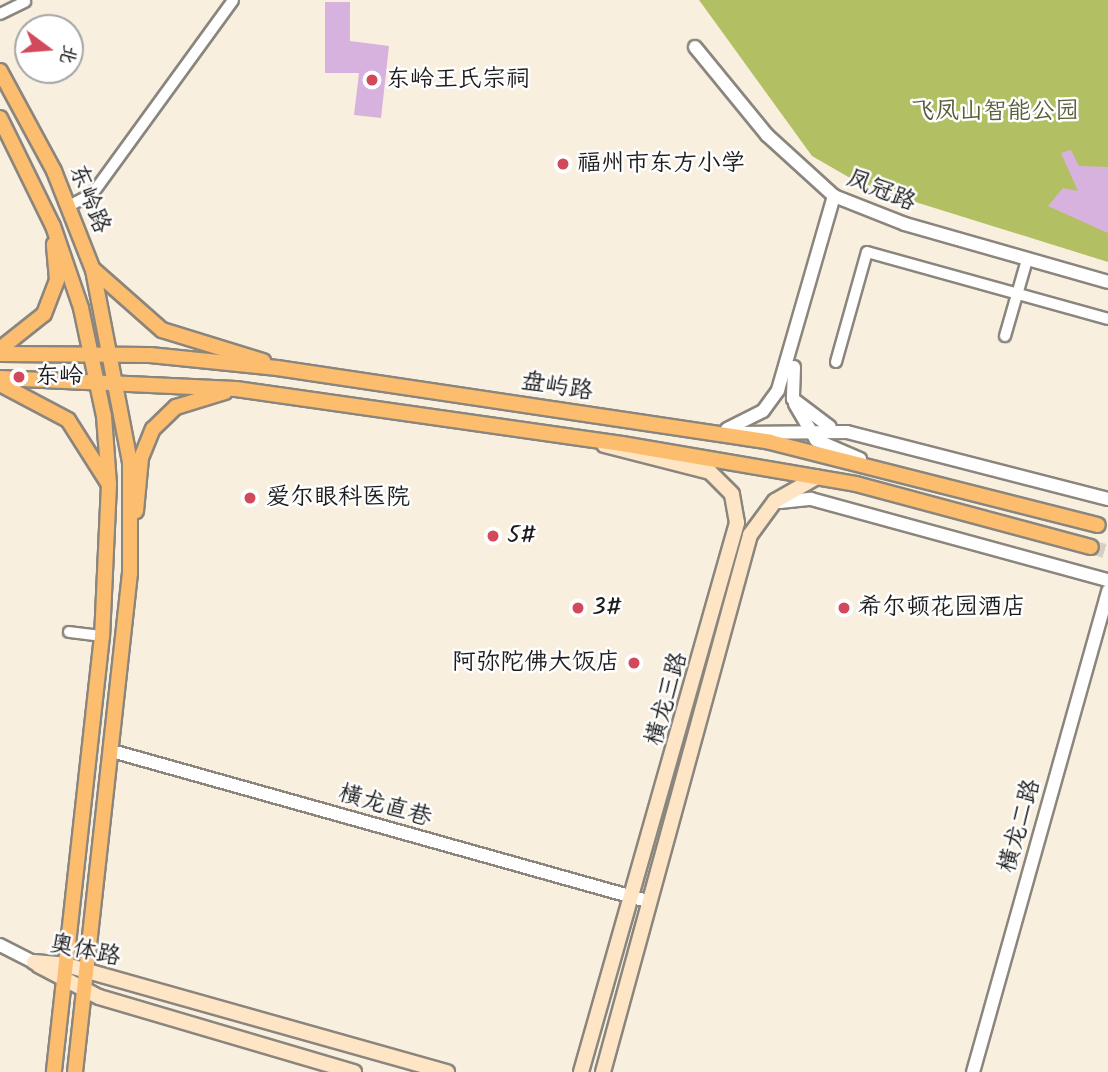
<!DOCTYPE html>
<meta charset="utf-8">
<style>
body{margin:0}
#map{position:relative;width:1108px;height:1072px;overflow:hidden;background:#f8efdf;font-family:Kalam,"LXGW WenKai TC",sans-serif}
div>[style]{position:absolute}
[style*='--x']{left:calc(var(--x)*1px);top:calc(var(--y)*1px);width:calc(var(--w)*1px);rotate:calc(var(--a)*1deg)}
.green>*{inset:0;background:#b2c063}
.building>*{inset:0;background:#d8b2df}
.primary-tunnel>*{height:14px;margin-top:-7px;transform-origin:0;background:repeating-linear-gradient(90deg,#d7cfc2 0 14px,transparent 0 21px)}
.roads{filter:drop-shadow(2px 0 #8a867e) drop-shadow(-2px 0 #8a867e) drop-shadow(0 2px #8a867e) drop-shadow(0 -2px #8a867e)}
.minor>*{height:10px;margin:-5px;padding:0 5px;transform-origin:5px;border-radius:5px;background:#fff}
.tertiary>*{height:12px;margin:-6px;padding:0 6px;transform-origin:6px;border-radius:6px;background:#fff}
.secondary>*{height:14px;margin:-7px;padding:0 7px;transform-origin:7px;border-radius:7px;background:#fee5c5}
.primary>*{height:14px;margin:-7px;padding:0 7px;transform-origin:7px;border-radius:7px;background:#fcbd6f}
.dots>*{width:19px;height:19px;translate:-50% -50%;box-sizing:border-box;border:4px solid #fff;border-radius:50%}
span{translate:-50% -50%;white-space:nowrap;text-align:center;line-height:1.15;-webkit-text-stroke:5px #fff;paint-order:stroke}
.poi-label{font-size:24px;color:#1c1c1c}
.left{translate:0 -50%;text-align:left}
.right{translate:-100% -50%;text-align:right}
.park-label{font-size:24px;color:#585e38}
.street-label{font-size:24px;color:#1c1c1c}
.north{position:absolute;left:14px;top:14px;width:70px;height:70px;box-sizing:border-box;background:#fff;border:2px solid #a4a4a4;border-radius:50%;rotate:106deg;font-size:19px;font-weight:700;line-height:28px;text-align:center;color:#1c1c1c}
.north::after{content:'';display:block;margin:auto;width:24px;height:32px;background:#d1495b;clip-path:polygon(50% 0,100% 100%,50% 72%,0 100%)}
</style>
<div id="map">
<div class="green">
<div style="clip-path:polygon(699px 0,1108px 0,1108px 262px,864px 186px,812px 156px)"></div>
</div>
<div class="building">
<div style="clip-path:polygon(325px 2px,350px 2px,350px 41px,389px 46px,381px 118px,354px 115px,359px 73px,325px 73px)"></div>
<div style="clip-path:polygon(1071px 150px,1079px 166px,1108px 167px,1108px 233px,1048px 206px,1063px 188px,1078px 191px,1061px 153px)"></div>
</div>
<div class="primary-tunnel">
<div style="--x:1091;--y:547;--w:18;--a:16"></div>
</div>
<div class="roads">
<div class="minor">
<div style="--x:0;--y:14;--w:28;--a:-26"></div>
<div style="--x:69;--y:206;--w:27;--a:-28"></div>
<div style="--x:93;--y:193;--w:238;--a:-54"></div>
<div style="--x:1005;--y:336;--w:79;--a:-73.9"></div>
<div style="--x:836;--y:362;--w:114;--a:-74.3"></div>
<div style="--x:867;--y:252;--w:250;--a:15.5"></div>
<div style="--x:69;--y:632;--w:33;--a:7"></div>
</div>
<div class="tertiary">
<div style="--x:695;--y:47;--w:114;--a:50.7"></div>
<div style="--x:767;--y:135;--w:91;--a:42.3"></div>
<div style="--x:834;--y:196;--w:76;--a:21.5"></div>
<div style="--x:905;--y:224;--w:211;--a:15.9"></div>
<div style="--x:794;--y:367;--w:32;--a:92"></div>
<div style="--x:793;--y:399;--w:46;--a:37.1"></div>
<div style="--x:795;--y:404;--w:42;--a:59.7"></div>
<div style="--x:816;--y:440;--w:48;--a:23.4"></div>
<div style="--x:727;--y:429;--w:40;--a:-26.6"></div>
<div style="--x:763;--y:411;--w:26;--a:-54"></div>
<div style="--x:778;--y:390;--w:202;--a:-73.9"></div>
<div style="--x:737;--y:433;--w:110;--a:-0.5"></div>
<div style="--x:847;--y:432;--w:269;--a:14.4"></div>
<div style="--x:780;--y:502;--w:31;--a:-6"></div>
<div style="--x:811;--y:499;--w:308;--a:15.3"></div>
<div style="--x:112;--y:751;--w:556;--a:15.66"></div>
<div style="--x:0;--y:945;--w:38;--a:27"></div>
<div style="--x:973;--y:1072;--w:500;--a:-74.3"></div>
</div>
<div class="secondary">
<div style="--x:34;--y:962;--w:32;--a:5"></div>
<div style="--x:66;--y:965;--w:396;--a:15.7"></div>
<div style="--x:38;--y:965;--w:69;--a:27.7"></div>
<div style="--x:99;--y:997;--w:266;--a:16.4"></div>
<div style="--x:581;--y:1072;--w:571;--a:-74.14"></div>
<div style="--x:737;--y:523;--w:29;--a:-100"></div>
<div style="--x:732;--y:494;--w:31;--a:-135"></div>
<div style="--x:710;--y:472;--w:109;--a:-165.7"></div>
<div style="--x:603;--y:1072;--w:557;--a:-74.69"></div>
<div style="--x:750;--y:535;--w:42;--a:-53.7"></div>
<div style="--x:775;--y:501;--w:48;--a:-29.7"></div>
</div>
<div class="primary">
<div style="--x:0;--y:71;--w:114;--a:61.6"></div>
<div style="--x:54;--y:171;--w:106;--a:68.5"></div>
<div style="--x:93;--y:270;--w:196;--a:79.1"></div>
<div style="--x:130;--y:462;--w:111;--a:90"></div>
<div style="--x:130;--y:573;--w:502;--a:96.29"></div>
<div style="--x:0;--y:118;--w:120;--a:63.9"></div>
<div style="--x:53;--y:226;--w:87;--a:71.1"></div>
<div style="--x:81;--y:308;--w:110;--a:78"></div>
<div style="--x:104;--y:416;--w:68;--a:85.8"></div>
<div style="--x:109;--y:484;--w:152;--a:92.6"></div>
<div style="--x:102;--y:636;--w:439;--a:96.3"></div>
<div style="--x:94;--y:270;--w:91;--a:41.4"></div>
<div style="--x:162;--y:330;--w:106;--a:17.1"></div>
<div style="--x:0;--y:349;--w:56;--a:-38.5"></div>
<div style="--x:44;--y:314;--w:36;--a:-69"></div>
<div style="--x:57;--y:280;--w:36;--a:-95"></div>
<div style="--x:0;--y:354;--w:150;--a:0.4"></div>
<div style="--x:150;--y:355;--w:128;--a:5.8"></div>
<div style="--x:277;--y:368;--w:499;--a:8.5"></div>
<div style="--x:770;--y:442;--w:338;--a:14.2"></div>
<div style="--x:0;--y:378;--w:236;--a:2.7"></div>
<div style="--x:236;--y:389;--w:390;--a:8.1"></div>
<div style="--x:622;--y:444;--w:237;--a:9.7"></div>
<div style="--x:856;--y:484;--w:243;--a:15"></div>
<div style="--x:0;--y:384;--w:77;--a:27.9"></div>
<div style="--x:68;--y:420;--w:75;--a:57.6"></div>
<div style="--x:136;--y:511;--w:53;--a:-84.6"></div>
<div style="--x:141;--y:458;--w:31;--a:-68"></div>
<div style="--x:153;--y:429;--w:32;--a:-44"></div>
<div style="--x:176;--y:407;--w:51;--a:-17"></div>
</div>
</div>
<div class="dots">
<div style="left:372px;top:80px;background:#d1495b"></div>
<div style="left:563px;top:164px;background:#d1495b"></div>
<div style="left:19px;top:377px;background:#d1495b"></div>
<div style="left:250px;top:498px;background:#d1495b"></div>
<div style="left:493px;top:536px;background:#d1495b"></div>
<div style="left:578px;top:608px;background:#d1495b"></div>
<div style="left:844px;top:608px;background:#d1495b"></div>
<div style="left:634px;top:663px;background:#d1495b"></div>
</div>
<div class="poi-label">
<span class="left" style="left:386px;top:80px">东岭王氏宗祠</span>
<span class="left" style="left:577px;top:164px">福州市东方小学</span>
<span class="left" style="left:35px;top:377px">东岭</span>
<span class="left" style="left:266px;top:498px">爱尔眼科医院</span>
<span class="left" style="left:507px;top:536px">5#</span>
<span class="left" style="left:592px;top:608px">3#</span>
<span class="left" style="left:858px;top:608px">希尔顿花园酒店</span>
<span class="right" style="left:620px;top:663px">阿弥陀佛大饭店</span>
</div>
<div class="park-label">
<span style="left:995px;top:112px">飞凤山智能公园</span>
</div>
<div class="street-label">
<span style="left:881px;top:191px;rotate:22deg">凤冠路</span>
<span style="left:89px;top:199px;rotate:68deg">东岭路</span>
<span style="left:557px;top:387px;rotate:9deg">盘屿路</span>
<span style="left:667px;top:699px;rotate:-74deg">横龙三路</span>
<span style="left:385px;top:806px;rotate:16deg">横龙直巷</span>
<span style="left:1020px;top:826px;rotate:-74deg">横龙二路</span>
<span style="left:85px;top:951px;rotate:12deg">奥体路</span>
</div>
<div class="north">北</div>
</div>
